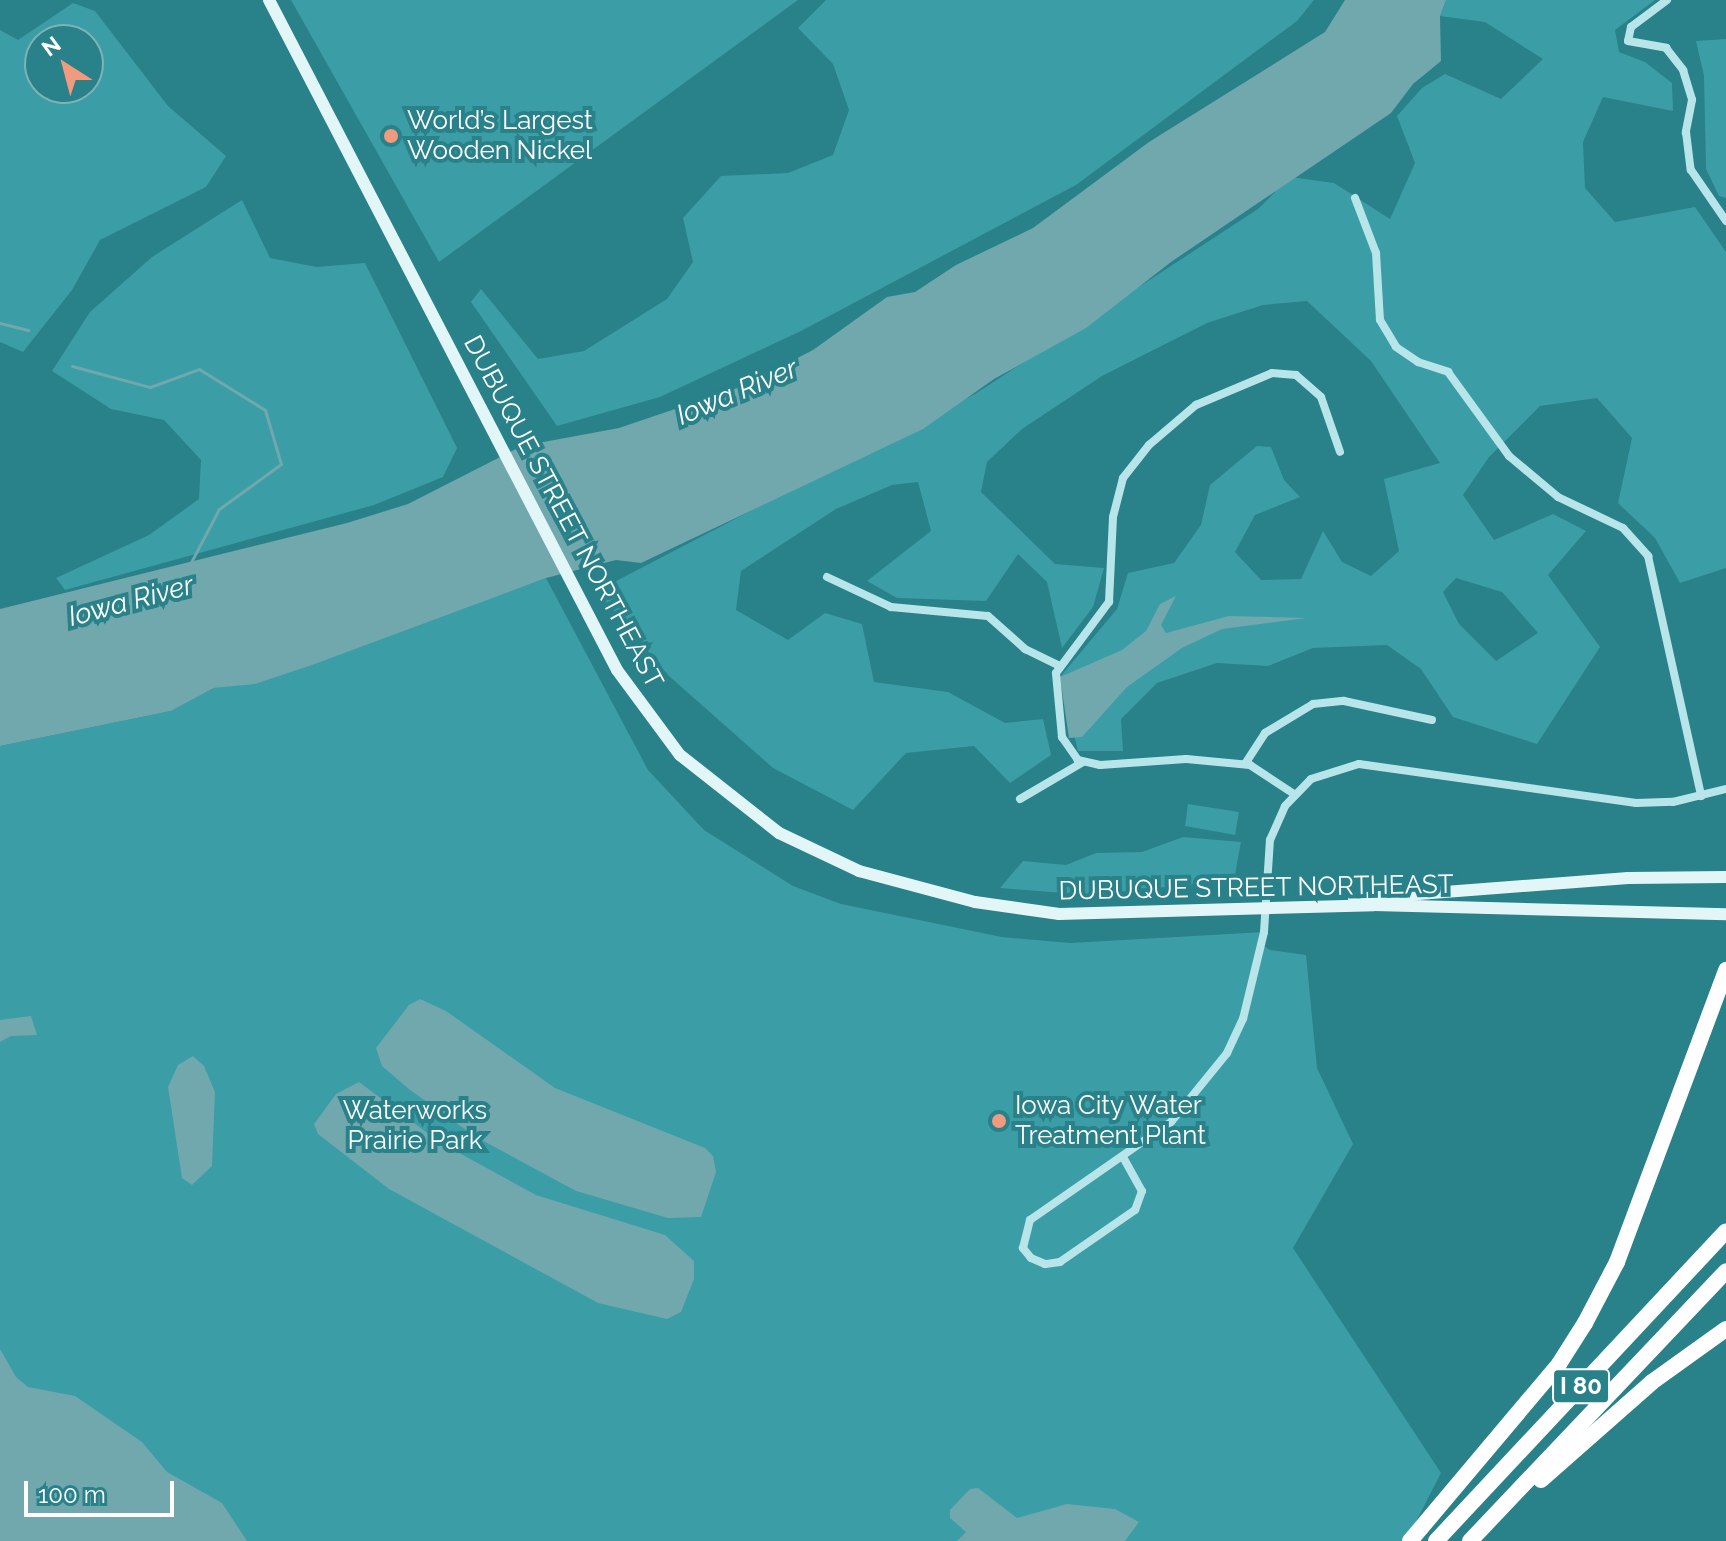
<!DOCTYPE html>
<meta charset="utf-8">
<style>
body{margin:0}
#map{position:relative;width:1726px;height:1541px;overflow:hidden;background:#29818a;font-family:Raleway,sans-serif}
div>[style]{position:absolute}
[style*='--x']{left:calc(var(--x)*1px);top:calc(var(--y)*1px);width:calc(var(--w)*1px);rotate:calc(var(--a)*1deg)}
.green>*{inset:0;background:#3b9da5}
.water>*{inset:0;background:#70a8ad}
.stream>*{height:3px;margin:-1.5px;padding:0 1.5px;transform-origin:1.5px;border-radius:1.5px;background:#70a8ad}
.minor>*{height:8px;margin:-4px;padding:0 4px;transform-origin:4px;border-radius:4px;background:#b8e5e9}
.secondary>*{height:12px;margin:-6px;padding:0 6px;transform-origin:6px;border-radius:6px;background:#e2f6f8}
.motorway>*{height:16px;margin:-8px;padding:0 8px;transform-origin:8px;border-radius:8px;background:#fff}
.dots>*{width:22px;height:22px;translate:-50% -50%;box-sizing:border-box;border:4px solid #29818a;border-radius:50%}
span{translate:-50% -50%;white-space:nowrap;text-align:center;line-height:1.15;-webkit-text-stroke:8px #29818a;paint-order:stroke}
.shield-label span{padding:2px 6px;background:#29818a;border:2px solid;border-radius:6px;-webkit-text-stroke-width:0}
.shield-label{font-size:24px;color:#fff;font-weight:700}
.poi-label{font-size:26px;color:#fff}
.left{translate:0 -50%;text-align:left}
.street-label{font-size:26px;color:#fff}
.park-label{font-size:26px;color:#fbfefe}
.water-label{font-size:28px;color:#fcfefe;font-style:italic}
.north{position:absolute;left:24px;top:24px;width:80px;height:80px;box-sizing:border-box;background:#29818a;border:2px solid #7fb3b9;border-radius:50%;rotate:324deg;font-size:22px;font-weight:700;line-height:32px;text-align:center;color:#fff}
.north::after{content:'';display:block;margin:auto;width:28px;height:36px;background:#f09a7f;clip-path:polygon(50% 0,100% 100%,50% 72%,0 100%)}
.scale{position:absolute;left:24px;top:1481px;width:150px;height:36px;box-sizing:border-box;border:4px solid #fff;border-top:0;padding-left:10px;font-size:24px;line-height:28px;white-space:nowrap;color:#fff;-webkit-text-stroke:6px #29818a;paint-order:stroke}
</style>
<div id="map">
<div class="green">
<div style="clip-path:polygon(291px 0,798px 0,439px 262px)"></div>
<div style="clip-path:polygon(826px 0,1314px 0,1297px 21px,1076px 185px,801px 331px,660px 397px,557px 426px,471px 302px,481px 289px,538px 359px,584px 351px,667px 299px,693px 262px,683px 218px,721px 176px,788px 173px,833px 155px,849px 110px,833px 64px,798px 28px)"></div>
<div style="clip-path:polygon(evenodd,1446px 0,1655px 0,1615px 30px,1619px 52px,1645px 62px,1672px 83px,1673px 111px,1603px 97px,1583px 142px,1585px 188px,1615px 222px,1695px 207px,1726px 252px,1726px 568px,1680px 583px,1655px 538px,1618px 503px,1632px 438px,1597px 398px,1540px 406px,1489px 457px,1463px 495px,1494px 540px,1553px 514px,1586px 531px,1548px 575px,1600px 647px,1537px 744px,1453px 717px,1421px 669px,1387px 645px,1313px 648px,1268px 666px,1217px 663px,1157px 683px,1121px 719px,1123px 751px,1078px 751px,1060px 677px,1117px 609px,1128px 573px,1174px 563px,1201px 525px,1210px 485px,1257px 446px,1271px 447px,1284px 480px,1300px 497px,1255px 515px,1235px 552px,1261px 580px,1301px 579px,1323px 531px,1342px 562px,1371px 576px,1399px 551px,1384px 479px,1440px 463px,1371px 361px,1307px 301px,1263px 305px,1207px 323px,1102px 376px,1022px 429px,987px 462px,981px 492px,1055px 564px,1104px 568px,1093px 607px,1062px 648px,1047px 582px,1018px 554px,986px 601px,897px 598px,867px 581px,931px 531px,918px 482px,892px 485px,836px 509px,741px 571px,736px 610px,788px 640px,825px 613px,862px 624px,874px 682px,948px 692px,1005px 723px,1043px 719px,1051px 755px,1010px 783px,974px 746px,906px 753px,853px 810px,773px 768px,669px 676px,597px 591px,975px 394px,1258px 209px,1290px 177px,1334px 183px,1390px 219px,1415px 163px,1397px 116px,1422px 88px,1445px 74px,1501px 99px,1543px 59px,1485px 22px,1440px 16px,1446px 0,1456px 578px,1502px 592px,1538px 633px,1496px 661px,1459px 624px,1443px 592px,1456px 578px)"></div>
<div style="clip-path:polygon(evenodd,73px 3px,95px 11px,168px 106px,226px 156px,206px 187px,100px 240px,72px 290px,23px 352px,0 342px,0 30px,18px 40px,73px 3px,40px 40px,88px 40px,88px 88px,40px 88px,40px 40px)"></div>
<div style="clip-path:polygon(1726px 39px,1726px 198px,1719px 196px,1706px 169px,1704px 76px,1696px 41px)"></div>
<div style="clip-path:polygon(242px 200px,270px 258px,317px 267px,365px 263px,457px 448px,443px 477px,374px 505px,65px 590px,56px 578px,149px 535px,199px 499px,201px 460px,164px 420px,111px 409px,52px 371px,90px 312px,152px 257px)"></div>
<div style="clip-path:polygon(546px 578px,648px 770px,704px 830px,793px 886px,841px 904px,1002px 937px,1070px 943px,1264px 932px,1261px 944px,1270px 950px,1306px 955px,1317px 1068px,1353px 1144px,1293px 1248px,1441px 1473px,1406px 1541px,0 1541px,0 746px,171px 711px,214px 688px,255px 683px)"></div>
<div style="clip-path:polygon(1188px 804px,1239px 812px,1235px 835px,1185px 826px)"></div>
<div style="clip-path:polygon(1183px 837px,1241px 842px,1234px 880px,1088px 895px,1000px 888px,1023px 861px,1066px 865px,1096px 853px,1142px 852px)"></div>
</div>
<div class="water">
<div style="clip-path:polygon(1345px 0,1446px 0,1440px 16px,1441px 61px,1413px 84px,1391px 113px,1171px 262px,1086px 328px,994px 379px,923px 429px,641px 563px,616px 560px,546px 578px,312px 665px,255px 684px,214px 688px,171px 711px,0 746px,0 609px,347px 523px,408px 504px,522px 446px,619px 428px,743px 386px,813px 350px,887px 297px,915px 292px,956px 265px,1033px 228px,1149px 142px,1325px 32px)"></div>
<div style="clip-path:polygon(1176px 596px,1161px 625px,1166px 633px,1229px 616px,1306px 618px,1222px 629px,1182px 648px,1127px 687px,1082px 737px,1069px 738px,1060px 677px,1122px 650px,1146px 631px,1160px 604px)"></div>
<div style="clip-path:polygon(420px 999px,446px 1011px,555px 1088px,705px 1148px,713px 1156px,716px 1172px,701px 1217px,668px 1218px,576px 1191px,476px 1137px,410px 1090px,382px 1066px,376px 1048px,409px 1005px)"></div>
<div style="clip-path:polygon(31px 1016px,37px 1035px,11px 1036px,0 1042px,0 1020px)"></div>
<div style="clip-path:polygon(193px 1056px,204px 1066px,215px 1092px,212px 1166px,192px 1185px,182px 1178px,168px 1087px,178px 1065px)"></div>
<div style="clip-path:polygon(359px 1082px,441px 1143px,536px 1195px,665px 1235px,694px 1261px,694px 1279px,681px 1312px,667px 1319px,598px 1303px,389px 1189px,318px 1134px,314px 1124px,336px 1094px)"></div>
<div style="clip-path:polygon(0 1349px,16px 1377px,28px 1387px,75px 1396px,142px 1442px,167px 1472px,222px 1503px,247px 1541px,0 1541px)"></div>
<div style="clip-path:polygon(978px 1488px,1017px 1518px,1067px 1504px,1115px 1509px,1139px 1522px,1125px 1541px,957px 1541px,966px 1532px,950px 1518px,950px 1510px,970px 1489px)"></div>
</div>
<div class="stream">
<div style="--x:0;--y:323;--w:29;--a:14"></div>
<div style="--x:72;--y:366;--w:81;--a:15.1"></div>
<div style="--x:150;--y:387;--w:52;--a:-20.2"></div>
<div style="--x:199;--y:369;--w:78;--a:31.8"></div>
<div style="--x:265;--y:410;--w:56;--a:73.5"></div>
<div style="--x:281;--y:464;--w:77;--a:144"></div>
<div style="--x:219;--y:509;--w:60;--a:117.8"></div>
</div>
<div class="minor">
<div style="--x:1667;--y:0;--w:45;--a:143.1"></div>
<div style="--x:1631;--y:27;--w:14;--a:102"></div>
<div style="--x:1628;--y:41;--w:39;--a:10"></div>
<div style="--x:1666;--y:48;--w:28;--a:52"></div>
<div style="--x:1683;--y:70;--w:31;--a:73"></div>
<div style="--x:1692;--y:100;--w:33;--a:101"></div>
<div style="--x:1686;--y:132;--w:38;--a:83"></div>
<div style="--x:1691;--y:170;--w:62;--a:55.5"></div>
<div style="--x:1355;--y:198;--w:59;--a:69.1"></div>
<div style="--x:1376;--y:253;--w:67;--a:86.6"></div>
<div style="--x:1380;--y:320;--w:31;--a:59"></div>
<div style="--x:1396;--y:347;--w:27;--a:34"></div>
<div style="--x:1418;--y:362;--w:32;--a:18"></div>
<div style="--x:1448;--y:372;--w:104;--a:54"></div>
<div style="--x:1509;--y:456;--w:64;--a:39.9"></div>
<div style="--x:1558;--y:497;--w:72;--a:25.5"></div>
<div style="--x:1623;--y:528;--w:38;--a:48"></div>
<div style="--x:1648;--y:556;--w:246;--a:77.5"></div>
<div style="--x:827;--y:577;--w:71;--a:25.1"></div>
<div style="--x:891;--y:607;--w:97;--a:5.3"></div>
<div style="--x:988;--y:616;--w:50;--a:41.7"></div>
<div style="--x:1025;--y:649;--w:39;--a:26"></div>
<div style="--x:1245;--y:764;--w:37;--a:-57"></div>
<div style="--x:1265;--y:733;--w:56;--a:-31.1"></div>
<div style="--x:1313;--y:704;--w:31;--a:-6"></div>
<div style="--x:1344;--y:701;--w:90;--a:12.2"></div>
<div style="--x:1294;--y:794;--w:53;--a:-146.6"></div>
<div style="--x:1250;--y:765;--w:64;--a:-174.6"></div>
<div style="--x:1186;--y:759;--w:86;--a:176"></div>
<div style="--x:1100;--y:765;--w:23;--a:-167"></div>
<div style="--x:1078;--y:760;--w:28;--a:-125"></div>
<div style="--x:1062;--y:737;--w:64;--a:-95.4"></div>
<div style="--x:1056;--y:673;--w:89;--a:-53.3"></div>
<div style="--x:1109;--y:602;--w:85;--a:-87.3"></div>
<div style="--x:1113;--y:517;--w:40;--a:-75.6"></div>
<div style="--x:1123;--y:478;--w:42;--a:-51.8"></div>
<div style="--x:1149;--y:445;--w:62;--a:-40.4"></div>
<div style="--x:1196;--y:405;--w:82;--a:-22.8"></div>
<div style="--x:1272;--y:373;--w:24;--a:5"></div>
<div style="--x:1296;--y:375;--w:33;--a:41"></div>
<div style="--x:1321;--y:397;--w:58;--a:70.9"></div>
<div style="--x:1020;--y:799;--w:73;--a:-30.4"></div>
<div style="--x:1123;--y:1157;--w:39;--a:61"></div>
<div style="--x:1142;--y:1191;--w:20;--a:110"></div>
<div style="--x:1135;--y:1210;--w:91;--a:145.3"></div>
<div style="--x:1060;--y:1262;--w:15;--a:172"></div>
<div style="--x:1045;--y:1264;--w:15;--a:-157"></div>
<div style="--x:1031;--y:1258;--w:13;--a:-129"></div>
<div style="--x:1023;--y:1248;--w:29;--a:-76"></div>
<div style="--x:1030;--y:1220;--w:172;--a:-34.8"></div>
<div style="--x:1171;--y:1122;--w:89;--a:-50.9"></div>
<div style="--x:1227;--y:1053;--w:38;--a:-65"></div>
<div style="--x:1243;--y:1019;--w:89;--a:-76.4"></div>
<div style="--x:1264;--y:932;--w:92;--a:-86.3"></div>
<div style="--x:1270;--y:840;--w:37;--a:-66"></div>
<div style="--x:1285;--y:806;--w:37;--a:-46"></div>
<div style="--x:1311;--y:779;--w:50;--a:-17.4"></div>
<div style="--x:1359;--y:764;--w:280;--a:8"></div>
<div style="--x:1636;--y:803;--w:37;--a:-2"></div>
<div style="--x:1673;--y:802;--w:55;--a:-13.8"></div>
</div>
<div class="secondary">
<div style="--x:269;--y:0;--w:755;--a:62.55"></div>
<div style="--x:617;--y:670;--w:106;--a:53.5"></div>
<div style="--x:680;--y:755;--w:126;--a:38.2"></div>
<div style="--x:779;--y:833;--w:89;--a:25.4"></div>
<div style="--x:859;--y:871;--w:120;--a:15"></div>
<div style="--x:975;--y:902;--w:85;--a:8.1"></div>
<div style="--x:1059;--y:914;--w:315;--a:-1.6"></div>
<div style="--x:1374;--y:905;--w:352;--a:1.5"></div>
<div style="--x:1354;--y:899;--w:275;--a:-4.4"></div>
<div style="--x:1628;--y:878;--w:98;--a:-0.6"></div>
</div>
<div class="motorway">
<div style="--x:1541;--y:1480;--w:148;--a:-41.4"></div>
<div style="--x:1652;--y:1382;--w:91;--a:-35.6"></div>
<div style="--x:1410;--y:1541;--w:231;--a:-49.9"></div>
<div style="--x:1559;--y:1364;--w:49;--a:-57.6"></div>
<div style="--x:1585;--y:1323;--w:69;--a:-62.3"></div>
<div style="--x:1617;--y:1262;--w:312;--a:-69.5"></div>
<div style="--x:1436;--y:1541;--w:424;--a:-46.9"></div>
<div style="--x:1470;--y:1541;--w:372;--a:-46.5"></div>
</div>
<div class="dots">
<div style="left:391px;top:136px;background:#f09a7f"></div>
<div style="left:999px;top:1121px;background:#f09a7f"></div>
</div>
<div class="shield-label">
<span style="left:1581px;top:1386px">I 80</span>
</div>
<div class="poi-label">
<span class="left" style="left:407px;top:136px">World’s Largest<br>Wooden Nickel</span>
<span class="left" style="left:1015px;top:1121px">Iowa City Water<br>Treatment Plant</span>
</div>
<div class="street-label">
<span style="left:563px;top:512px;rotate:62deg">DUBUQUE STREET NORTHEAST</span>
<span style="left:1256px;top:888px;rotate:-1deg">DUBUQUE STREET NORTHEAST</span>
</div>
<div class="park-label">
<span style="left:415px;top:1126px">Waterworks<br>Prairie Park</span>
</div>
<div class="water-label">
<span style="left:737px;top:392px;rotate:-23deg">Iowa River</span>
<span style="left:131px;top:601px;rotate:-15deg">Iowa River</span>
</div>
<div class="north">N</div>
<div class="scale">100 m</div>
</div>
